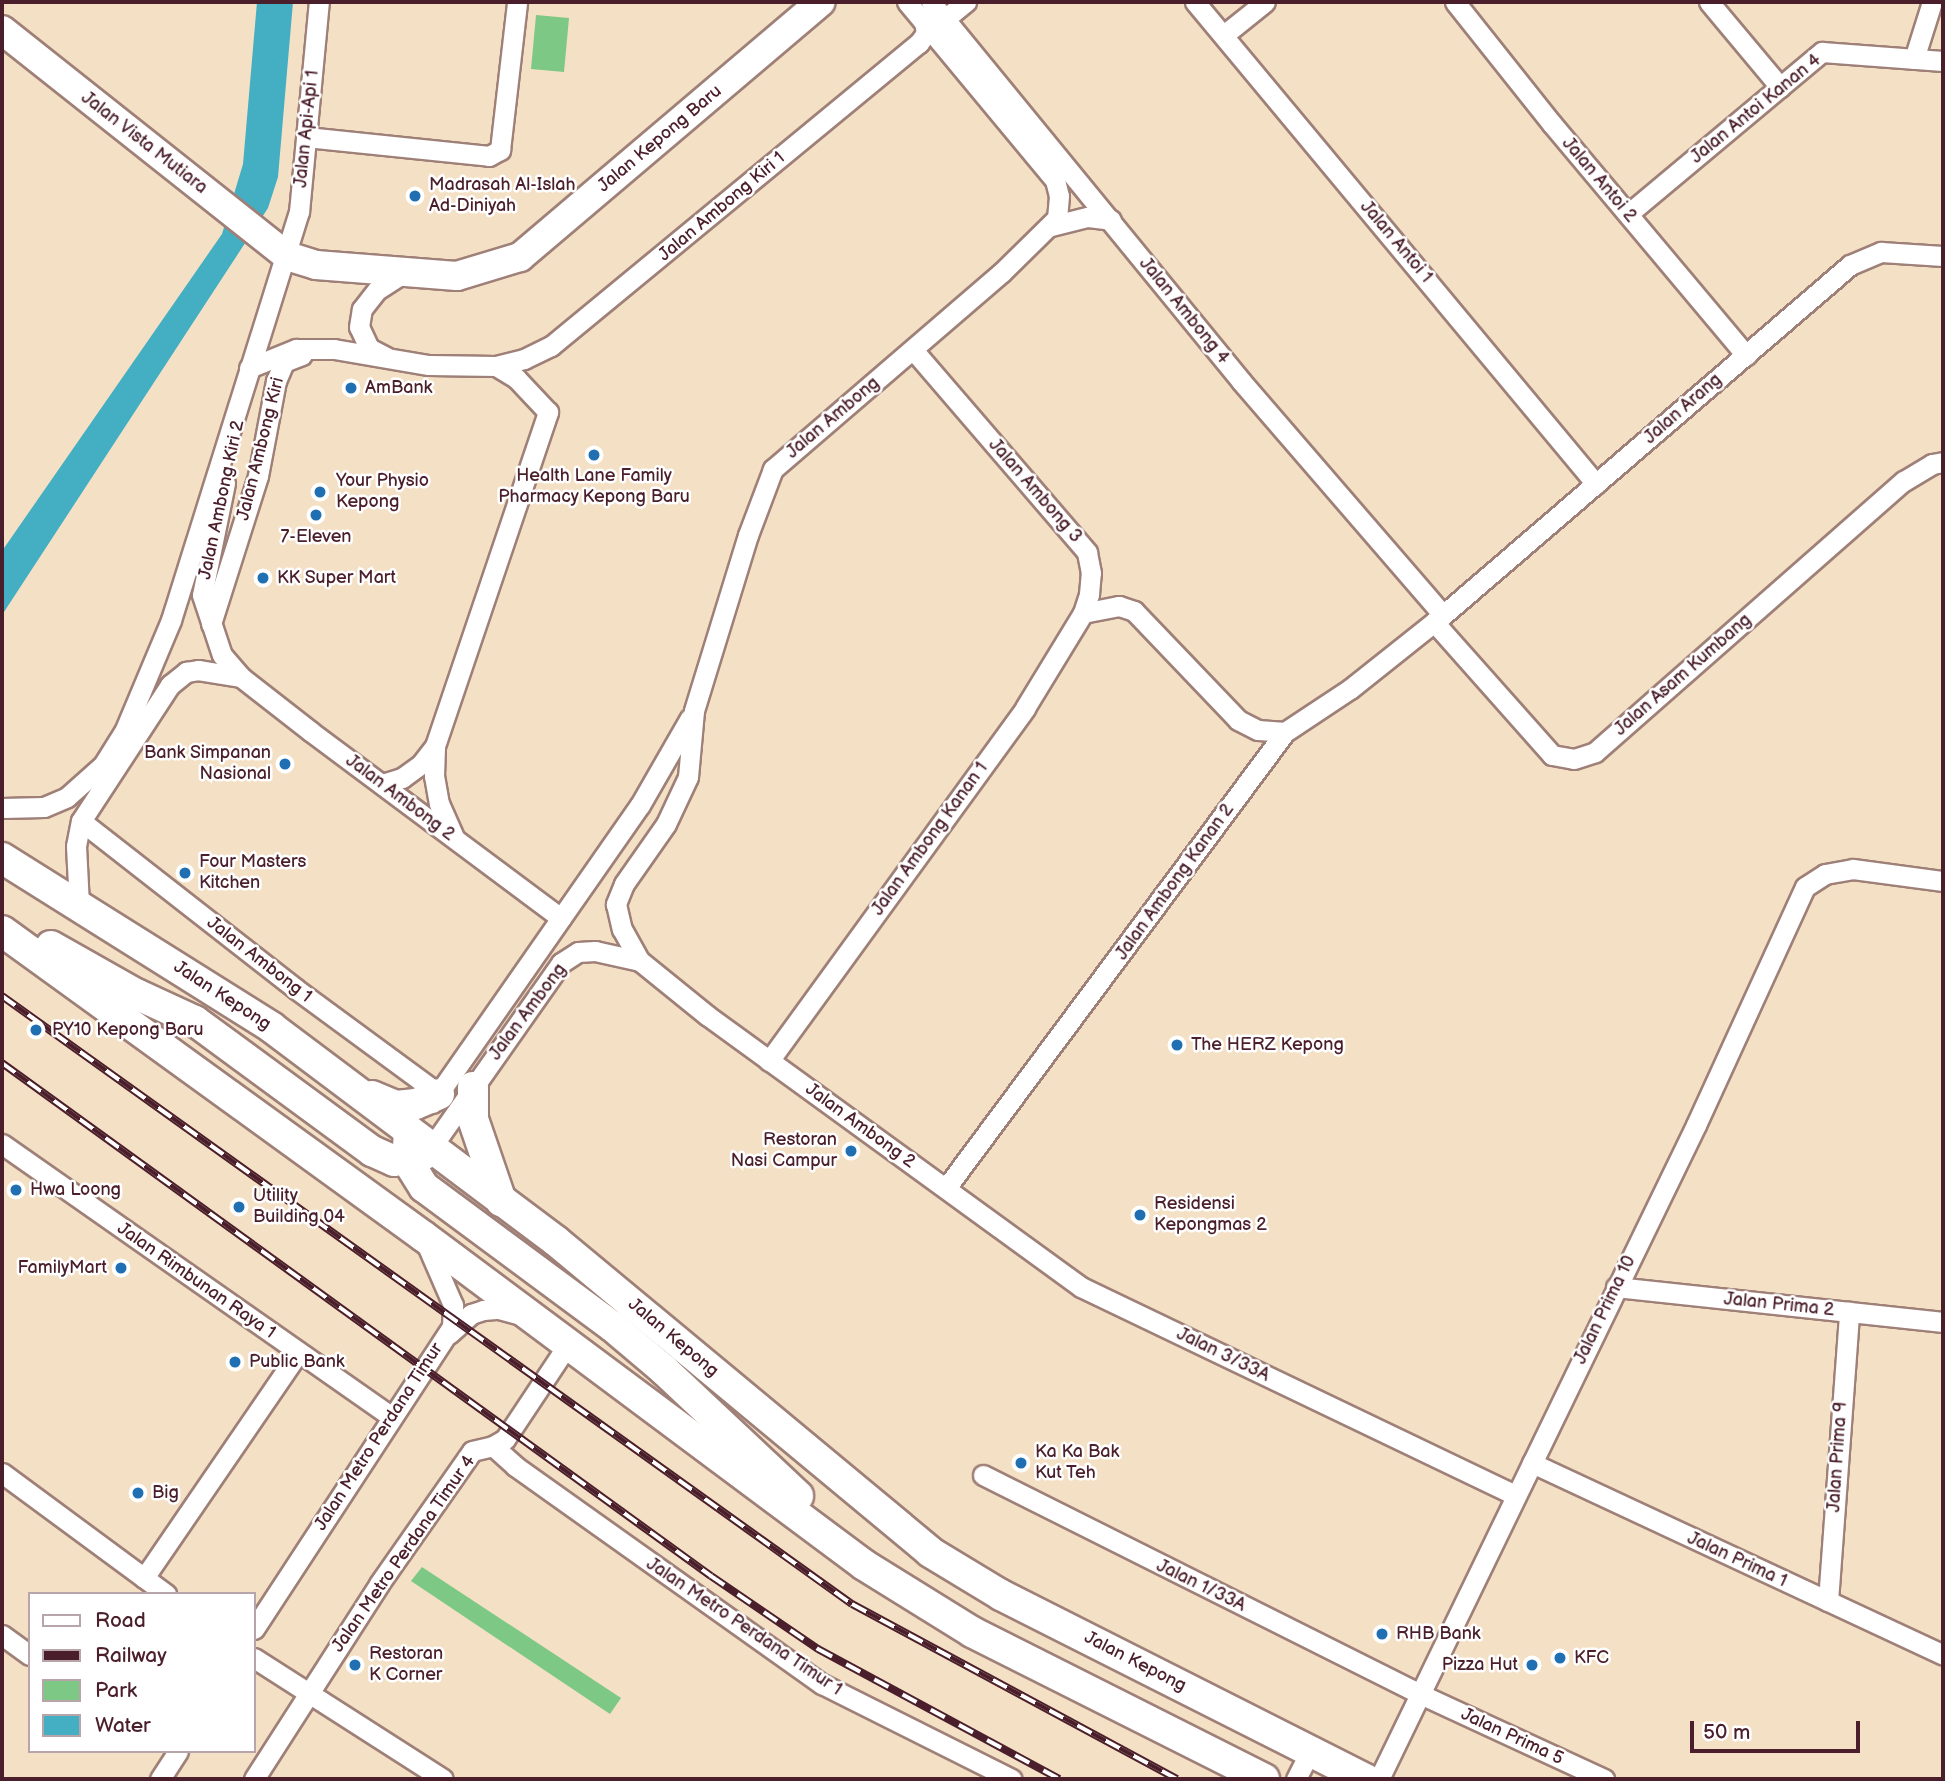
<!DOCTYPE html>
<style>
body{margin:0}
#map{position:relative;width:1945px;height:1781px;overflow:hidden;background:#f4e0c5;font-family:"Balsamiq Sans",sans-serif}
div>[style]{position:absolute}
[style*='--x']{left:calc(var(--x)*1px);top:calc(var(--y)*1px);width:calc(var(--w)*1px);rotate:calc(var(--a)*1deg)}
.green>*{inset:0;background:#7dc885}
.water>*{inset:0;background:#44aec3}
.roads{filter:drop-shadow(2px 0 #9f8078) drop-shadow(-2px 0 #9f8078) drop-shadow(0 2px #9f8078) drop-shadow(0 -2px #9f8078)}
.street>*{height:19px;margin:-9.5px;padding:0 9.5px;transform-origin:9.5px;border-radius:9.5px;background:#fff}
.secondary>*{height:28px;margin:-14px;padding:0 14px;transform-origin:14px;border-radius:14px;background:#fff}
.primary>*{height:30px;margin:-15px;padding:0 15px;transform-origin:15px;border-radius:15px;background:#fff}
.rail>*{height:8px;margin-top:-4px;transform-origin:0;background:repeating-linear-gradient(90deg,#fff 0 16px,#4a1f2b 0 32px);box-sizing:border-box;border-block:2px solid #4a1f2b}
.dots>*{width:19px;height:19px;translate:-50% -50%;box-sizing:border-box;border:4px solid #fff;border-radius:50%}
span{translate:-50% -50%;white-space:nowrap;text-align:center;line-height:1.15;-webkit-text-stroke:5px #fff;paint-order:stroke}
.street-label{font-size:18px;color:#4a1f2b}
.poi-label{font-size:18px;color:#4a1f2b}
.left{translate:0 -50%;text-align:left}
.right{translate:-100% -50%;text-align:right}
.frame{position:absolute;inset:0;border:4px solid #4a1f2b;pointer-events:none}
.legend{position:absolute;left:28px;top:1592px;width:228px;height:161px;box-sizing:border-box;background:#fff;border:2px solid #b7a5aa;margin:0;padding:9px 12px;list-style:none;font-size:21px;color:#4a1f2b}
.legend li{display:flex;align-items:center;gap:14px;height:35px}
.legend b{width:35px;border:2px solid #b7a5aa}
.scale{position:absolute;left:1690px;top:1721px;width:170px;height:32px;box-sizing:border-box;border:4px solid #4a1f2b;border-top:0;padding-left:9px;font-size:21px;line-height:24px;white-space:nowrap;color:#4a1f2b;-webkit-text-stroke:5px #fff;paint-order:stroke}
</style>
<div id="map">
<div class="green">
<div style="clip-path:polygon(536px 15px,569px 18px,564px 72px,531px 69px)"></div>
<div style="clip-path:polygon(422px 1567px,621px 1698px,610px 1714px,411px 1581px)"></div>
</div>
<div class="water">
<div style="clip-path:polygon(257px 2px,293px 2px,278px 177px,268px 208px,2px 615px,2px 551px,222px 234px,243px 164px)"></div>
</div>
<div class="roads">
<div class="street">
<div style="--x:907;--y:2;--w:231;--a:50.3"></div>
<div style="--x:1055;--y:180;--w:16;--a:76"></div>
<div style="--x:1059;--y:196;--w:22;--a:95"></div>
<div style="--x:1057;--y:218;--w:78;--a:135.5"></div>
<div style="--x:1001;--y:273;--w:301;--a:139.3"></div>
<div style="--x:773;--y:469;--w:71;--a:110.7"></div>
<div style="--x:748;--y:535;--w:184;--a:107.1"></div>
<div style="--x:694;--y:711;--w:66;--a:95.2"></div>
<div style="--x:688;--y:777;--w:52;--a:115.1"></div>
<div style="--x:666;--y:824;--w:73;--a:125"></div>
<div style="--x:624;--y:884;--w:22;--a:112"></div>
<div style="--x:616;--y:904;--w:26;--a:77"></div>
<div style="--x:622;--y:929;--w:37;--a:61"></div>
<div style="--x:640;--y:961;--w:87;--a:39"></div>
<div style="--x:708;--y:1016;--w:461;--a:36"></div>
<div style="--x:1081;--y:1287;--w:482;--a:25.6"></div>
<div style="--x:931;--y:2;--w:490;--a:50.7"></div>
<div style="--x:1241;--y:381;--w:309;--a:49.2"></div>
<div style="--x:1195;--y:2;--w:627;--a:50.24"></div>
<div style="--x:1455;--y:2;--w:156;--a:51.5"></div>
<div style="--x:1552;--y:124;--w:302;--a:50"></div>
<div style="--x:1709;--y:2;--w:111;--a:50.1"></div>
<div style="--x:946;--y:18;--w:26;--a:-39"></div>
<div style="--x:1225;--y:34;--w:51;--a:-38.7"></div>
<div style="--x:1914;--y:59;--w:60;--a:-72.5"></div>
<div style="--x:306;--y:137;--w:184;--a:5.9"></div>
<div style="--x:489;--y:156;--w:13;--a:-29"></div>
<div style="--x:500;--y:150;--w:149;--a:-83.4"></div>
<div style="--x:1628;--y:214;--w:253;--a:-39.9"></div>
<div style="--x:1822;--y:52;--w:121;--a:4.3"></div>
<div style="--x:1051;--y:226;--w:38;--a:-14"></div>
<div style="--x:1088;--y:217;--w:23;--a:7"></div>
<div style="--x:386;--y:357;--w:19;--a:-152"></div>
<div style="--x:369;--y:348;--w:23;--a:-115"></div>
<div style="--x:359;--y:327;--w:18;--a:-81"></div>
<div style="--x:362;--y:309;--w:24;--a:-52"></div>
<div style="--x:377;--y:290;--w:35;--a:-33"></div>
<div style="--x:249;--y:368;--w:51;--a:-22"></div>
<div style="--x:296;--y:349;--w:38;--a:0"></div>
<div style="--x:334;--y:349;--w:96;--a:9.6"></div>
<div style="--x:429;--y:365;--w:67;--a:0.9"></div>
<div style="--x:496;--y:366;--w:29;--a:-14"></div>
<div style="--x:524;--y:359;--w:30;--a:-26"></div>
<div style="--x:551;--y:346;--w:477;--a:-39.5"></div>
<div style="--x:919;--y:43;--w:12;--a:-55"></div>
<div style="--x:926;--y:33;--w:11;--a:-100"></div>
<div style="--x:225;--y:483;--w:114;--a:101.6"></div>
<div style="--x:202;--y:595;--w:63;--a:71.6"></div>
<div style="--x:222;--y:655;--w:29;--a:49"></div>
<div style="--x:241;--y:677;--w:88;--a:38"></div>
<div style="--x:310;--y:731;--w:313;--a:36.7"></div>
<div style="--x:1083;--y:613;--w:37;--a:-11"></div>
<div style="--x:1119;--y:606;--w:16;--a:18"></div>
<div style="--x:1134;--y:611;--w:151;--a:46.3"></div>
<div style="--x:1238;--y:720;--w:22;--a:27"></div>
<div style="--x:1258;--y:730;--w:27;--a:4"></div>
<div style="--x:1434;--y:622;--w:178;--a:48.4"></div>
<div style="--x:1552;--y:755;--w:22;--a:10"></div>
<div style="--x:1574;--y:759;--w:22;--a:-18"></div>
<div style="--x:1595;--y:752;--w:411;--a:-41.3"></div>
<div style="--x:1904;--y:481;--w:33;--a:-31"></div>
<div style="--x:1932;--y:464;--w:11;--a:-10"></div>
<div style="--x:211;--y:624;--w:155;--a:-72.4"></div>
<div style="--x:258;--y:476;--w:97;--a:-79.3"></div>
<div style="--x:276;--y:381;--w:21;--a:-67"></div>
<div style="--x:284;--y:362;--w:19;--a:-21"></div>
<div style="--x:382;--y:784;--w:21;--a:-17"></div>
<div style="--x:402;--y:778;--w:24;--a:-36"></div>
<div style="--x:421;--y:764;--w:23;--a:-52"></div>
<div style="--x:2;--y:808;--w:42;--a:-1.4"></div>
<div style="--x:44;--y:807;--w:25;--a:-23"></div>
<div style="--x:67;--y:797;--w:48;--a:-41.6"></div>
<div style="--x:103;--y:765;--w:39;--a:-58"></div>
<div style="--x:124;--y:732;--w:121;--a:-67.2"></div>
<div style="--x:171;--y:620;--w:428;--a:-72.6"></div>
<div style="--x:299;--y:212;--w:211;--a:-84.6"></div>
<div style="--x:81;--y:821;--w:273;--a:38"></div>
<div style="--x:296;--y:989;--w:177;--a:36.3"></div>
<div style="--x:454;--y:837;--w:36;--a:-114"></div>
<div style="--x:439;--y:804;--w:28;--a:-100"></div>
<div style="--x:434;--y:776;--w:30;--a:-88"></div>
<div style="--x:435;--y:746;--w:353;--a:-71.3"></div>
<div style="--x:548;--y:412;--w:47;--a:-133.3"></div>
<div style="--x:516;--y:378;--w:23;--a:-149"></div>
<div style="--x:79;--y:905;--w:59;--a:-92.9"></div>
<div style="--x:76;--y:846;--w:25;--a:-79"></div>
<div style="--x:81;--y:821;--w:163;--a:-56.8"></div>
<div style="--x:170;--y:685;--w:21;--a:-39"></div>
<div style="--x:186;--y:672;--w:12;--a:-9"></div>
<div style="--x:198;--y:670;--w:44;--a:9.2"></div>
<div style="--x:769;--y:1061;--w:436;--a:-54"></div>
<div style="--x:1025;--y:708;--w:111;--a:-58.6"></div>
<div style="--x:1083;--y:613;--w:20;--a:-72"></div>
<div style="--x:1089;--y:594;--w:21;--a:-85"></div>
<div style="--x:1091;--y:573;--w:21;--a:-101"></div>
<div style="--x:1087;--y:552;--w:267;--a:-130.7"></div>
<div style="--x:432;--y:1103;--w:363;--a:-55.1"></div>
<div style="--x:640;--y:805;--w:100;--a:-60.1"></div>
<div style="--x:2;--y:1144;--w:475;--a:35"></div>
<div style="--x:431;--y:1148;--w:226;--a:-54.9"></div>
<div style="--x:561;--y:963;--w:20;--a:-33"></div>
<div style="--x:578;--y:952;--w:17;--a:-3"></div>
<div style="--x:595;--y:951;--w:46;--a:12.5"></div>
<div style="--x:946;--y:1188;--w:568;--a:-53.37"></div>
<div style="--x:1285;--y:732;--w:78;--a:-33.5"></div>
<div style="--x:1350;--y:689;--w:119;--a:-38.5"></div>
<div style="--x:1443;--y:615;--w:537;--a:-40.69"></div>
<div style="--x:1850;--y:265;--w:34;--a:-23"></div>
<div style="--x:1881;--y:252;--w:62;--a:3.7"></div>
<div style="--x:1616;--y:1287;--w:329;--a:6.1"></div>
<div style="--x:449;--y:1334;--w:30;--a:-42"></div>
<div style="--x:471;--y:1314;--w:13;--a:-18"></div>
<div style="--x:483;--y:1310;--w:16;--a:-4"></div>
<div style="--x:499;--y:1309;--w:23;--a:15"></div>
<div style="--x:493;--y:1446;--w:30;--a:42"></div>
<div style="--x:515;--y:1466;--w:377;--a:35.4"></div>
<div style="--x:822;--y:1684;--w:212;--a:26.6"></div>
<div style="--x:1532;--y:1463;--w:454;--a:25"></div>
<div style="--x:2;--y:1473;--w:204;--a:36.4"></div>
<div style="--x:983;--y:1475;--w:489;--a:26.6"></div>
<div style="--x:1420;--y:1694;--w:203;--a:24.8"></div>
<div style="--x:144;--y:1578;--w:273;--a:-55.6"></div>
<div style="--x:1828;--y:1601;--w:290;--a:-85.8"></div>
<div style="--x:254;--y:1629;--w:362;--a:-56.8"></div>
<div style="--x:452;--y:1326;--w:21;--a:-87"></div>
<div style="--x:453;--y:1305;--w:68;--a:-113.5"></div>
<div style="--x:2;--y:1635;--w:34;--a:36"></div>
<div style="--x:254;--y:1658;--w:224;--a:32.6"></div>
<div style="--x:160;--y:1779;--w:33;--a:-57"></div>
<div style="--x:254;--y:1779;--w:232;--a:-57.3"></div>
<div style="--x:379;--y:1584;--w:162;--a:-55"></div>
<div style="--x:472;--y:1451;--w:22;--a:-13"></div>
<div style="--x:493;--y:1446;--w:14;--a:-30"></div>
<div style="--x:505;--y:1439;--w:114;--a:-56.4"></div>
<div style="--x:1296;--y:1779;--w:31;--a:-63"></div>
<div style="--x:1379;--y:1779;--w:727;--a:-64.14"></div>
<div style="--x:1696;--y:1125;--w:262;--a:-65.4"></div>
<div style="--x:1805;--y:887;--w:24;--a:-33"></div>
<div style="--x:1825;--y:874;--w:28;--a:-10"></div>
<div style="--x:1853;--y:869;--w:91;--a:7.6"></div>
</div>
<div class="secondary">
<div style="--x:2;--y:30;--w:364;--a:38.4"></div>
<div style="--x:287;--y:256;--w:30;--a:17"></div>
<div style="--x:316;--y:265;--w:141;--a:4.5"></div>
<div style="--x:457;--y:276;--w:66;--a:-16.8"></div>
<div style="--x:520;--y:257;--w:394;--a:-40.3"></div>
</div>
<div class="primary">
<div style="--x:2;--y:858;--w:318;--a:32.1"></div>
<div style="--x:271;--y:1027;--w:356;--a:36.9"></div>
<div style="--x:556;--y:1241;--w:486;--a:39.7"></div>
<div style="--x:930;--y:1552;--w:83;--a:31.2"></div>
<div style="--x:1001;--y:1595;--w:409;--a:26.8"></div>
<div style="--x:2;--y:931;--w:520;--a:35.92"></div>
<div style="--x:423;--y:1236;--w:550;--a:36.72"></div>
<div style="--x:864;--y:1565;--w:127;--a:31.8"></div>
<div style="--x:972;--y:1632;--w:327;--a:26.7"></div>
<div style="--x:51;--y:946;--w:98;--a:29.5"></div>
<div style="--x:136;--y:994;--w:65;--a:24.6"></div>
<div style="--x:195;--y:1021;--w:220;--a:36.3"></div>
<div style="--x:372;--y:1151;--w:24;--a:24"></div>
<div style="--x:394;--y:1161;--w:30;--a:-12"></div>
<div style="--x:473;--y:1087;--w:32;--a:90"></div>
<div style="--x:473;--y:1119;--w:87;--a:71.1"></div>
<div style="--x:372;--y:1096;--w:26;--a:23"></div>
<div style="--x:396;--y:1106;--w:20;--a:-6"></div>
<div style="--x:416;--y:1104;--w:25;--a:-23"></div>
<div style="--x:409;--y:1132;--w:28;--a:94"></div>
<div style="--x:407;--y:1160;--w:32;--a:58"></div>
<div style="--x:424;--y:1187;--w:234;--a:36.5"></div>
<div style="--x:612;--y:1326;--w:68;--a:40.2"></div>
<div style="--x:664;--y:1370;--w:184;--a:43.2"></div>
</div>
</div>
<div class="rail">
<div style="--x:2;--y:996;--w:1045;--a:35.58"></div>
<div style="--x:852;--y:1604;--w:369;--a:28.3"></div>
<div style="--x:2;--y:1063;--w:875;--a:35.89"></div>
<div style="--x:711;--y:1576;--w:130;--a:34.3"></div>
<div style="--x:818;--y:1649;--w:274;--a:28.3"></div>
</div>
<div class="dots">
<div style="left:415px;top:196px;background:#1f6fb2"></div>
<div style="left:351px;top:388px;background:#1f6fb2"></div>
<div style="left:594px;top:455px;background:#1f6fb2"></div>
<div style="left:320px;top:492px;background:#1f6fb2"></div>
<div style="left:316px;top:515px;background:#1f6fb2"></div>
<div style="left:263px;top:578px;background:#1f6fb2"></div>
<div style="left:285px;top:764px;background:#1f6fb2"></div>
<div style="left:185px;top:873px;background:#1f6fb2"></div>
<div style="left:36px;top:1030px;background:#1f6fb2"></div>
<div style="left:1177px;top:1045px;background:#1f6fb2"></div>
<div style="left:851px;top:1151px;background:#1f6fb2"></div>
<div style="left:16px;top:1190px;background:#1f6fb2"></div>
<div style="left:239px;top:1207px;background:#1f6fb2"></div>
<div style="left:1140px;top:1215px;background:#1f6fb2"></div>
<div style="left:121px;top:1268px;background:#1f6fb2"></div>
<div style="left:235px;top:1362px;background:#1f6fb2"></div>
<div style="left:1021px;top:1463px;background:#1f6fb2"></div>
<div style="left:138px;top:1493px;background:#1f6fb2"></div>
<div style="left:1382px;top:1634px;background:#1f6fb2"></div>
<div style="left:1560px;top:1658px;background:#1f6fb2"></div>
<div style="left:355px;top:1665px;background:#1f6fb2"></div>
<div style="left:1532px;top:1665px;background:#1f6fb2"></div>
</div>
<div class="street-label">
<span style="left:1756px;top:109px;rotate:-39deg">Jalan Antoi Kanan 4</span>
<span style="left:307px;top:129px;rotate:-84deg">Jalan Api-Api 1</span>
<span style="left:660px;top:139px;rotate:-40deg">Jalan Kepong Baru</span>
<span style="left:144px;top:143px;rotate:38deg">Jalan Vista Mutiara</span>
<span style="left:1599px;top:180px;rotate:50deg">Jalan Antoi 2</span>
<span style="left:722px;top:207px;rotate:-40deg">Jalan Ambong Kiri 1</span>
<span style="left:1396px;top:242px;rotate:50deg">Jalan Antoi 1</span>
<span style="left:1184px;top:311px;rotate:51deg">Jalan Ambong 4</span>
<span style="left:1683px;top:409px;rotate:-41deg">Jalan Arang</span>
<span style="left:833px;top:418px;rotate:-40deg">Jalan Ambong</span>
<span style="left:261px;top:449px;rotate:-76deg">Jalan Ambong Kiri</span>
<span style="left:1035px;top:491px;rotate:49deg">Jalan Ambong 3</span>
<span style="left:222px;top:500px;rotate:-78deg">Jalan Ambong Kiri 2</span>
<span style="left:1683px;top:675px;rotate:-41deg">Jalan Asam Kumbang</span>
<span style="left:400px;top:798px;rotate:37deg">Jalan Ambong 2</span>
<span style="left:930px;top:839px;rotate:-54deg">Jalan Ambong Kanan 1</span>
<span style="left:1175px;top:882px;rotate:-54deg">Jalan Ambong Kanan 2</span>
<span style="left:259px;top:960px;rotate:38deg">Jalan Ambong 1</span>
<span style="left:222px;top:996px;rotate:33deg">Jalan Kepong</span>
<span style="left:528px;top:1012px;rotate:-53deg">Jalan Ambong</span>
<span style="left:860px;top:1126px;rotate:36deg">Jalan Ambong 2</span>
<span style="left:196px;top:1281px;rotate:35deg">Jalan Rimbunan Raya 1</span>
<span style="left:1779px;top:1305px;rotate:6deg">Jalan Prima 2</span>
<span style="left:1605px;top:1310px;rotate:-64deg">Jalan Prima 10</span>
<span style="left:673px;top:1338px;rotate:40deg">Jalan Kepong</span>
<span style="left:1223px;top:1355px;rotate:26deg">Jalan 3/33A</span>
<span style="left:379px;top:1437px;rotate:-57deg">Jalan Metro Perdana Timur</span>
<span style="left:1838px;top:1457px;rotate:-86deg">Jalan Prima 9</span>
<span style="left:404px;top:1554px;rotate:-55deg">Jalan Metro Perdana Timur 4</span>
<span style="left:1737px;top:1560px;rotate:25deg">Jalan Prima 1</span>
<span style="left:1201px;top:1586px;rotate:26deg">Jalan 1/33A</span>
<span style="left:744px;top:1627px;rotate:34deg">Jalan Metro Perdana Timur 1</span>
<span style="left:1135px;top:1662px;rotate:27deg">Jalan Kepong</span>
<span style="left:1512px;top:1737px;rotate:25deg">Jalan Prima 5</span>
</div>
<div class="poi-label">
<span class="left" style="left:429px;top:196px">Madrasah Al-Islah<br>Ad-Diniyah</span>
<span class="left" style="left:365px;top:388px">AmBank</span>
<span style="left:594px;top:487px">Health Lane Family<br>Pharmacy Kepong Baru</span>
<span class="left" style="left:336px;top:492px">Your Physio<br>Kepong</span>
<span style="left:316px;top:537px">7-Eleven</span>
<span class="left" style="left:277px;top:578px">KK Super Mart</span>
<span class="right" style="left:271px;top:764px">Bank Simpanan<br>Nasional</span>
<span class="left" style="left:199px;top:873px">Four Masters<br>Kitchen</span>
<span class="left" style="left:52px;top:1030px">PY10 Kepong Baru</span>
<span class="left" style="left:1191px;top:1045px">The HERZ Kepong</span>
<span class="right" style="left:837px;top:1151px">Restoran<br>Nasi Campur</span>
<span class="left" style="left:30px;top:1190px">Hwa Loong</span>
<span class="left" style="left:253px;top:1207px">Utility<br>Building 04</span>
<span class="left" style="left:1154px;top:1215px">Residensi<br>Kepongmas 2</span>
<span class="right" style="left:107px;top:1268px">FamilyMart</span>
<span class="left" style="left:249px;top:1362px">Public Bank</span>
<span class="left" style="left:1035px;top:1463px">Ka Ka Bak<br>Kut Teh</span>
<span class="left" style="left:152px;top:1493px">Big</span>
<span class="left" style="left:1396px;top:1634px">RHB Bank</span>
<span class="left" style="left:369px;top:1665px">Restoran<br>K Corner</span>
<span class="left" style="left:1574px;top:1658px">KFC</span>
<span class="right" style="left:1518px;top:1665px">Pizza Hut</span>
</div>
<div class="frame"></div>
<ul class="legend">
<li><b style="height:9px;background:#fff"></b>Road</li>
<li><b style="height:9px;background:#4a1f2b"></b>Railway</li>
<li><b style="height:19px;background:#7dc885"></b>Park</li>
<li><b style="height:19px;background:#44aec3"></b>Water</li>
</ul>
<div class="scale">50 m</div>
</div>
